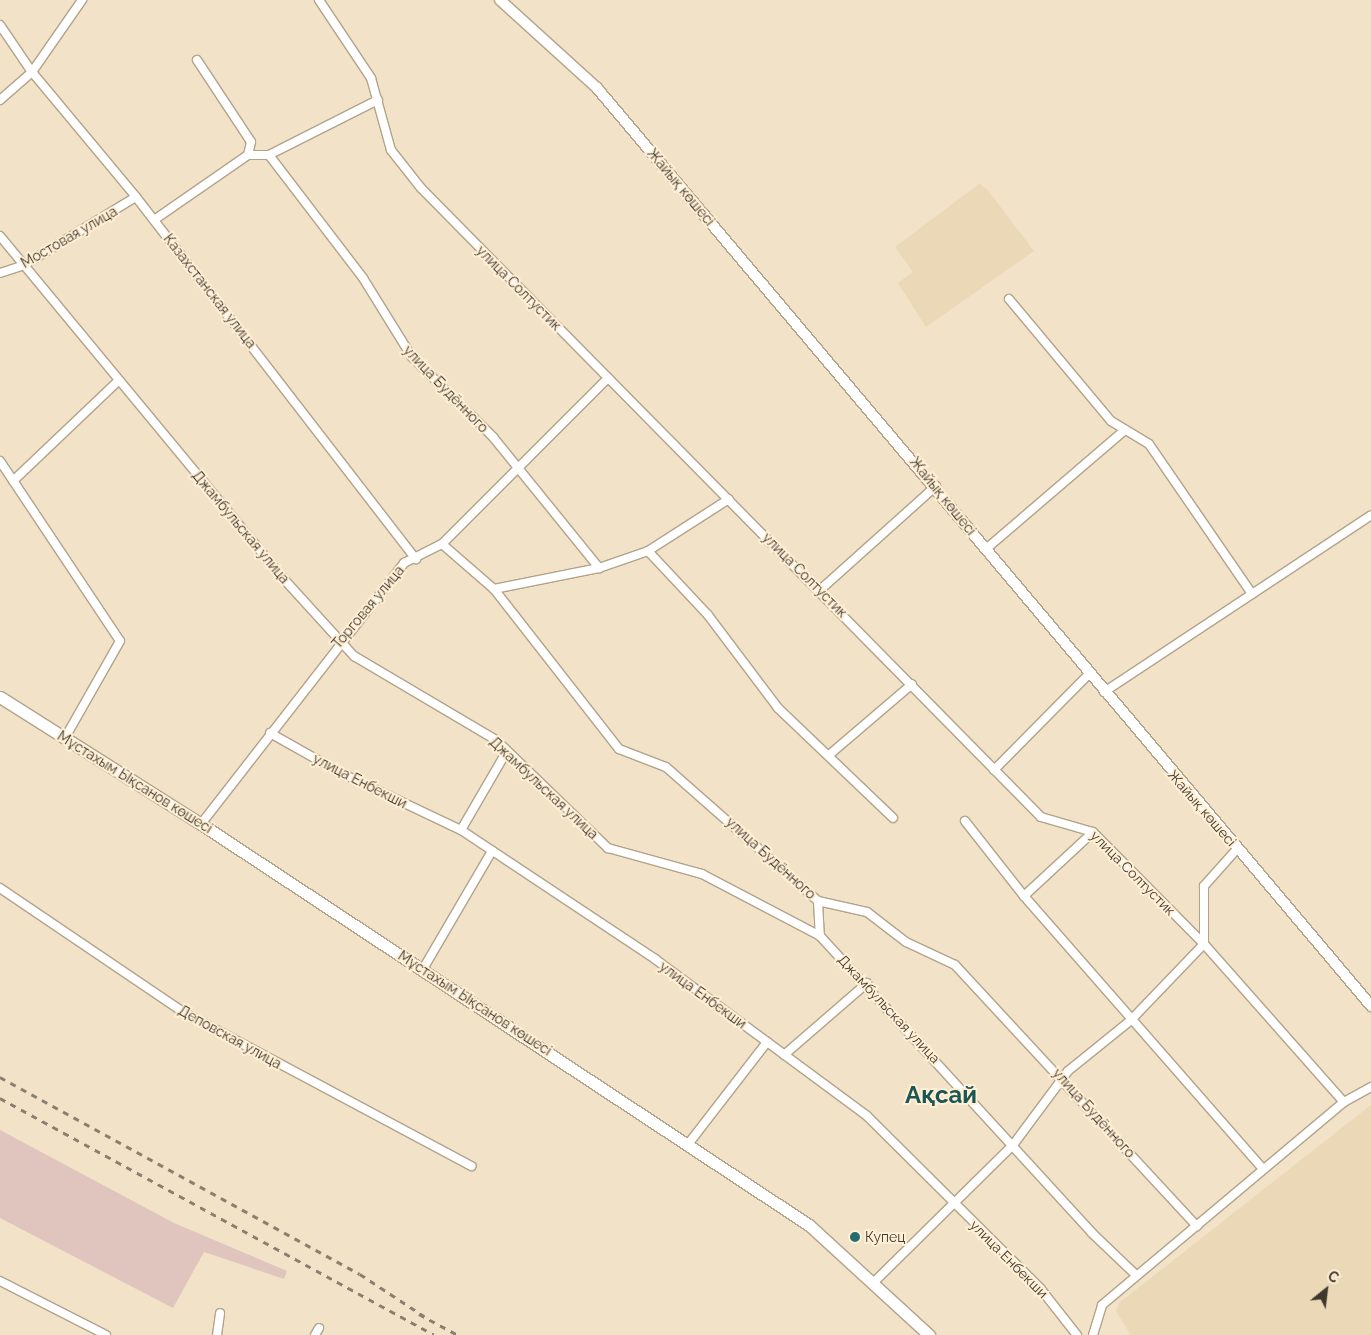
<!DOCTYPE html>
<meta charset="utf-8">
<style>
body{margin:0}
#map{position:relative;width:1371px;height:1335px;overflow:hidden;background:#f1e2c8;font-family:Raleway,sans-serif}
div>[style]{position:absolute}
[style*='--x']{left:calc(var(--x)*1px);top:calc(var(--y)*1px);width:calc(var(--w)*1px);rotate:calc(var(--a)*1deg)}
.built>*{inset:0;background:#ebd8b7}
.green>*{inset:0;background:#dfc5be}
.roads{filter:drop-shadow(1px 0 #b2a38b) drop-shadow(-1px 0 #b2a38b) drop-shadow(0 1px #b2a38b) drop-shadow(0 -1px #b2a38b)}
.minor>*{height:8px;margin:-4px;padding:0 4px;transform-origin:4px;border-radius:4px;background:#fff}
.tertiary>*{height:10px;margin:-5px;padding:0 5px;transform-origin:5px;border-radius:5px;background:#fff}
.secondary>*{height:11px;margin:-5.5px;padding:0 5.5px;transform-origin:5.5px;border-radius:5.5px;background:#fff}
.rail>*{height:2.5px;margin-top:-1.25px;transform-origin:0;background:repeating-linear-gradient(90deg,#897f6e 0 6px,transparent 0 12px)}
.dots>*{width:14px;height:14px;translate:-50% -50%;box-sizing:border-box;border:2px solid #ffefd5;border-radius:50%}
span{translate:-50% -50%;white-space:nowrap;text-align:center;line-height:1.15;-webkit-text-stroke:4px #ffefd5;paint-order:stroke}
.street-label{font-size:14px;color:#3e382d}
.poi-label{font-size:14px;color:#3e382d}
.left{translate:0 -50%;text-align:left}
.town-label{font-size:24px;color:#1a5655;font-weight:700}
.north{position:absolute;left:1301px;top:1265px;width:50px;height:50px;-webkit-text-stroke:4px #ffefd5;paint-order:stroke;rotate:29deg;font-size:14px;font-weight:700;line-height:20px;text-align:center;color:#3e382d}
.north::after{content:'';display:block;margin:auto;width:18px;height:22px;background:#3e382d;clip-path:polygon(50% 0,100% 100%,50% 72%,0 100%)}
</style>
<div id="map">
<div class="built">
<div style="clip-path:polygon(979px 184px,987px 189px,1034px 251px,926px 327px,898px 283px,913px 272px,895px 247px)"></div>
<div style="clip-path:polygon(1371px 1105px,1371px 1335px,1131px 1335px,1116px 1311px,1119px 1303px)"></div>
</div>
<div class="green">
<div style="clip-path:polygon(0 1130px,174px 1223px,287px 1271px,284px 1279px,204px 1252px,173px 1308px,0 1218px)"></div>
</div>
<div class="roads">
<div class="minor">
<div style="--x:319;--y:0;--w:94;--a:56.3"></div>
<div style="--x:371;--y:78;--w:75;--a:74.5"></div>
<div style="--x:391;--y:150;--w:48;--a:51.7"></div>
<div style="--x:421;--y:188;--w:883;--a:45.41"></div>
<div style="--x:1041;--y:817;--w:54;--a:16.1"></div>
<div style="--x:1093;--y:832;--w:158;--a:45.3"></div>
<div style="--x:1204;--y:944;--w:211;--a:48.5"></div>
<div style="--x:0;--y:25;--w:57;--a:55.8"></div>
<div style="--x:32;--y:72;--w:163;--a:50.2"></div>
<div style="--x:136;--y:197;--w:458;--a:52.3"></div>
<div style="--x:197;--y:60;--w:98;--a:56.6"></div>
<div style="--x:251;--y:142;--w:13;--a:103"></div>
<div style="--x:0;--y:100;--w:43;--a:-41.2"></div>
<div style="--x:32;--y:72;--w:88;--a:-55.2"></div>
<div style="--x:269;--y:155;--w:155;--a:52.6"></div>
<div style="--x:363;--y:278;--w:93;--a:58.2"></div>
<div style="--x:412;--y:357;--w:114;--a:44.6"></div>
<div style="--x:493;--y:437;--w:169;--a:51"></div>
<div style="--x:154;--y:220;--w:114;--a:-34.7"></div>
<div style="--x:248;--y:155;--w:21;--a:0"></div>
<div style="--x:269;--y:155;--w:122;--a:-26.8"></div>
<div style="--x:0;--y:236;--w:442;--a:50.4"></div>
<div style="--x:282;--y:577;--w:107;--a:47.7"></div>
<div style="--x:354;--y:656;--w:165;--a:30.6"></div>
<div style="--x:496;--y:740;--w:156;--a:44"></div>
<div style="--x:608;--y:848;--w:98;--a:15.5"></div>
<div style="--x:702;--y:874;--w:133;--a:27.7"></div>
<div style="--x:820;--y:936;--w:403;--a:47.5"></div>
<div style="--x:1092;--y:1233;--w:61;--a:43.7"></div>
<div style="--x:0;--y:273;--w:25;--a:-18"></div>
<div style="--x:24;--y:265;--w:131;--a:-31.3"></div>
<div style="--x:1009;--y:299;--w:159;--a:50.1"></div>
<div style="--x:1111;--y:421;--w:44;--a:31.2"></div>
<div style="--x:1149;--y:444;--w:182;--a:55.5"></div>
<div style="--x:0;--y:461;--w:216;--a:56.3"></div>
<div style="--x:120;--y:641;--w:112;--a:119.6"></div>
<div style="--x:13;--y:481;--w:146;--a:-43.6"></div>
<div style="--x:442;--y:544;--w:69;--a:40.9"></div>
<div style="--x:494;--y:589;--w:107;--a:-11.3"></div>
<div style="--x:599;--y:568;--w:52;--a:-19.1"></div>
<div style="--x:648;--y:551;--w:96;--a:-32.7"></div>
<div style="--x:986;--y:549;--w:183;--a:-40.6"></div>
<div style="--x:648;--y:551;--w:88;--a:46.8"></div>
<div style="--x:708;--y:615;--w:116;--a:53"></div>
<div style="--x:778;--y:708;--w:159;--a:43.7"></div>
<div style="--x:494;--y:589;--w:203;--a:52"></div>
<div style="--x:619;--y:749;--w:50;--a:21"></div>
<div style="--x:666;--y:767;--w:203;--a:41.4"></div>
<div style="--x:818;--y:901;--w:50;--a:12.7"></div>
<div style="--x:867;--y:912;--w:49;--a:37.6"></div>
<div style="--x:906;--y:942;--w:54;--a:25.1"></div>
<div style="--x:955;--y:965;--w:356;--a:47.2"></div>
<div style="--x:820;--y:590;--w:156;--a:-41.9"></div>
<div style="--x:1104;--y:692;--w:320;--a:-33.5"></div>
<div style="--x:270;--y:733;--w:81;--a:29.4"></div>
<div style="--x:341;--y:773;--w:133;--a:25.4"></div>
<div style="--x:461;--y:830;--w:233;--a:33.6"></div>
<div style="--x:655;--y:959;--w:264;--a:36.5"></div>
<div style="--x:867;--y:1116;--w:244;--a:44.8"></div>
<div style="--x:1040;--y:1288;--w:60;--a:51.8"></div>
<div style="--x:829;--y:755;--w:109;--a:-40.5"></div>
<div style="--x:994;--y:770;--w:135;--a:-45.3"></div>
<div style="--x:965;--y:821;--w:95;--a:51.8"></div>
<div style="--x:1024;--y:896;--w:363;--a:48.8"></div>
<div style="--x:201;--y:824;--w:331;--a:-52.1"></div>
<div style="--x:404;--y:563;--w:42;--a:-26.6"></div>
<div style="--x:442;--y:544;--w:235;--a:-45"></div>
<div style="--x:461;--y:830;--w:91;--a:-59.8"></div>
<div style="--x:0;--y:888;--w:221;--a:34.1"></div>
<div style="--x:183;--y:1012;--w:327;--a:28.1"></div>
<div style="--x:1024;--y:896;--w:94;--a:-42.8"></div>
<div style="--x:818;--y:901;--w:35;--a:87"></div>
<div style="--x:423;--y:969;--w:137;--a:-59.7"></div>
<div style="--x:784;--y:1055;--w:110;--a:-40.9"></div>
<div style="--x:689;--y:1143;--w:128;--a:-52.3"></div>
<div style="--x:0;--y:1281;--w:119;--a:27"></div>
<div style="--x:873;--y:1283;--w:197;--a:-44.6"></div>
<div style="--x:1013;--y:1145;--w:92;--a:-53.4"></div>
<div style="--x:1068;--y:1071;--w:81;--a:-39"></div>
<div style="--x:1131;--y:1020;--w:105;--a:-46.2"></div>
<div style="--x:1204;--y:944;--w:58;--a:-90"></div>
<div style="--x:1204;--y:886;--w:50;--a:-48.3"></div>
<div style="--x:217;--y:1335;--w:22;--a:-82"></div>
<div style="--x:315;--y:1335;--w:8;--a:-60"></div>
<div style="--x:1093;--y:1335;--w:31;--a:-73"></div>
<div style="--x:1102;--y:1305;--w:316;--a:-40"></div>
<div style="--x:1344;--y:1102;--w:31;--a:-29"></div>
</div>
<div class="tertiary">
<div style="--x:500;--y:0;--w:131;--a:42.2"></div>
<div style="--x:597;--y:88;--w:1201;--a:49.86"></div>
</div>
<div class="secondary">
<div style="--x:0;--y:697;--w:238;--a:32.3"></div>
<div style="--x:201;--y:824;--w:728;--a:33.41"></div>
<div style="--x:809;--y:1225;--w:163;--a:42.5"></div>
</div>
</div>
<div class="rail">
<div style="--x:0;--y:1077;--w:410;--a:28.7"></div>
<div style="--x:360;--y:1274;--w:77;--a:33.3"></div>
<div style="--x:0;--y:1098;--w:494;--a:28.6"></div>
<div style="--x:419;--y:1314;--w:44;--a:28.3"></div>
</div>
<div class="dots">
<div style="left:855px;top:1237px;background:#246f6e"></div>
</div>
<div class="street-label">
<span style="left:681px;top:187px;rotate:50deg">Жайық көшесі</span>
<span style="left:69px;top:237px;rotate:-30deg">Мостовая улица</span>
<span style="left:519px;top:288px;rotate:45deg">улица Солтустик</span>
<span style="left:210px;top:291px;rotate:52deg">Казахстанская улица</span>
<span style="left:446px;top:389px;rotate:46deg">улица Будённого</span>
<span style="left:943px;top:496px;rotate:51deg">Жайық көшесі</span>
<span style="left:241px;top:527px;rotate:50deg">Джамбульская улица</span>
<span style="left:805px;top:575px;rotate:45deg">улица Солтустик</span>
<span style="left:368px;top:607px;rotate:-50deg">Торговая улица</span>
<span style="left:360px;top:781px;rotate:27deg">улица Енбекши</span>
<span style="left:135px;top:782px;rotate:32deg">Мұстахым Ықсанов көшесі</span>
<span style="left:544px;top:788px;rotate:43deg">Джамбульская улица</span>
<span style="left:1202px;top:808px;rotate:49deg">Жайық көшесі</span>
<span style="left:771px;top:858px;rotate:42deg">улица Будённого</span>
<span style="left:1133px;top:873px;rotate:45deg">улица Солтустик</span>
<span style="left:703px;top:995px;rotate:36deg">улица Енбекши</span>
<span style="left:475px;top:1003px;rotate:33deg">Мұстахым Ықсанов көшесі</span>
<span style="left:889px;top:1009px;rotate:47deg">Джамбульская улица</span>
<span style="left:230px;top:1037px;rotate:29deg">Деповская улица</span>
<span style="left:1094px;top:1113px;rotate:48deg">улица Будённого</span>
<span style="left:1009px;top:1259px;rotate:45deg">улица Енбекши</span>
</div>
<div class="poi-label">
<span class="left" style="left:865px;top:1237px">Купец</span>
</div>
<div class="town-label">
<span style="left:941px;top:1095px">Ақсай</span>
</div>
<div class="north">С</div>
</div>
